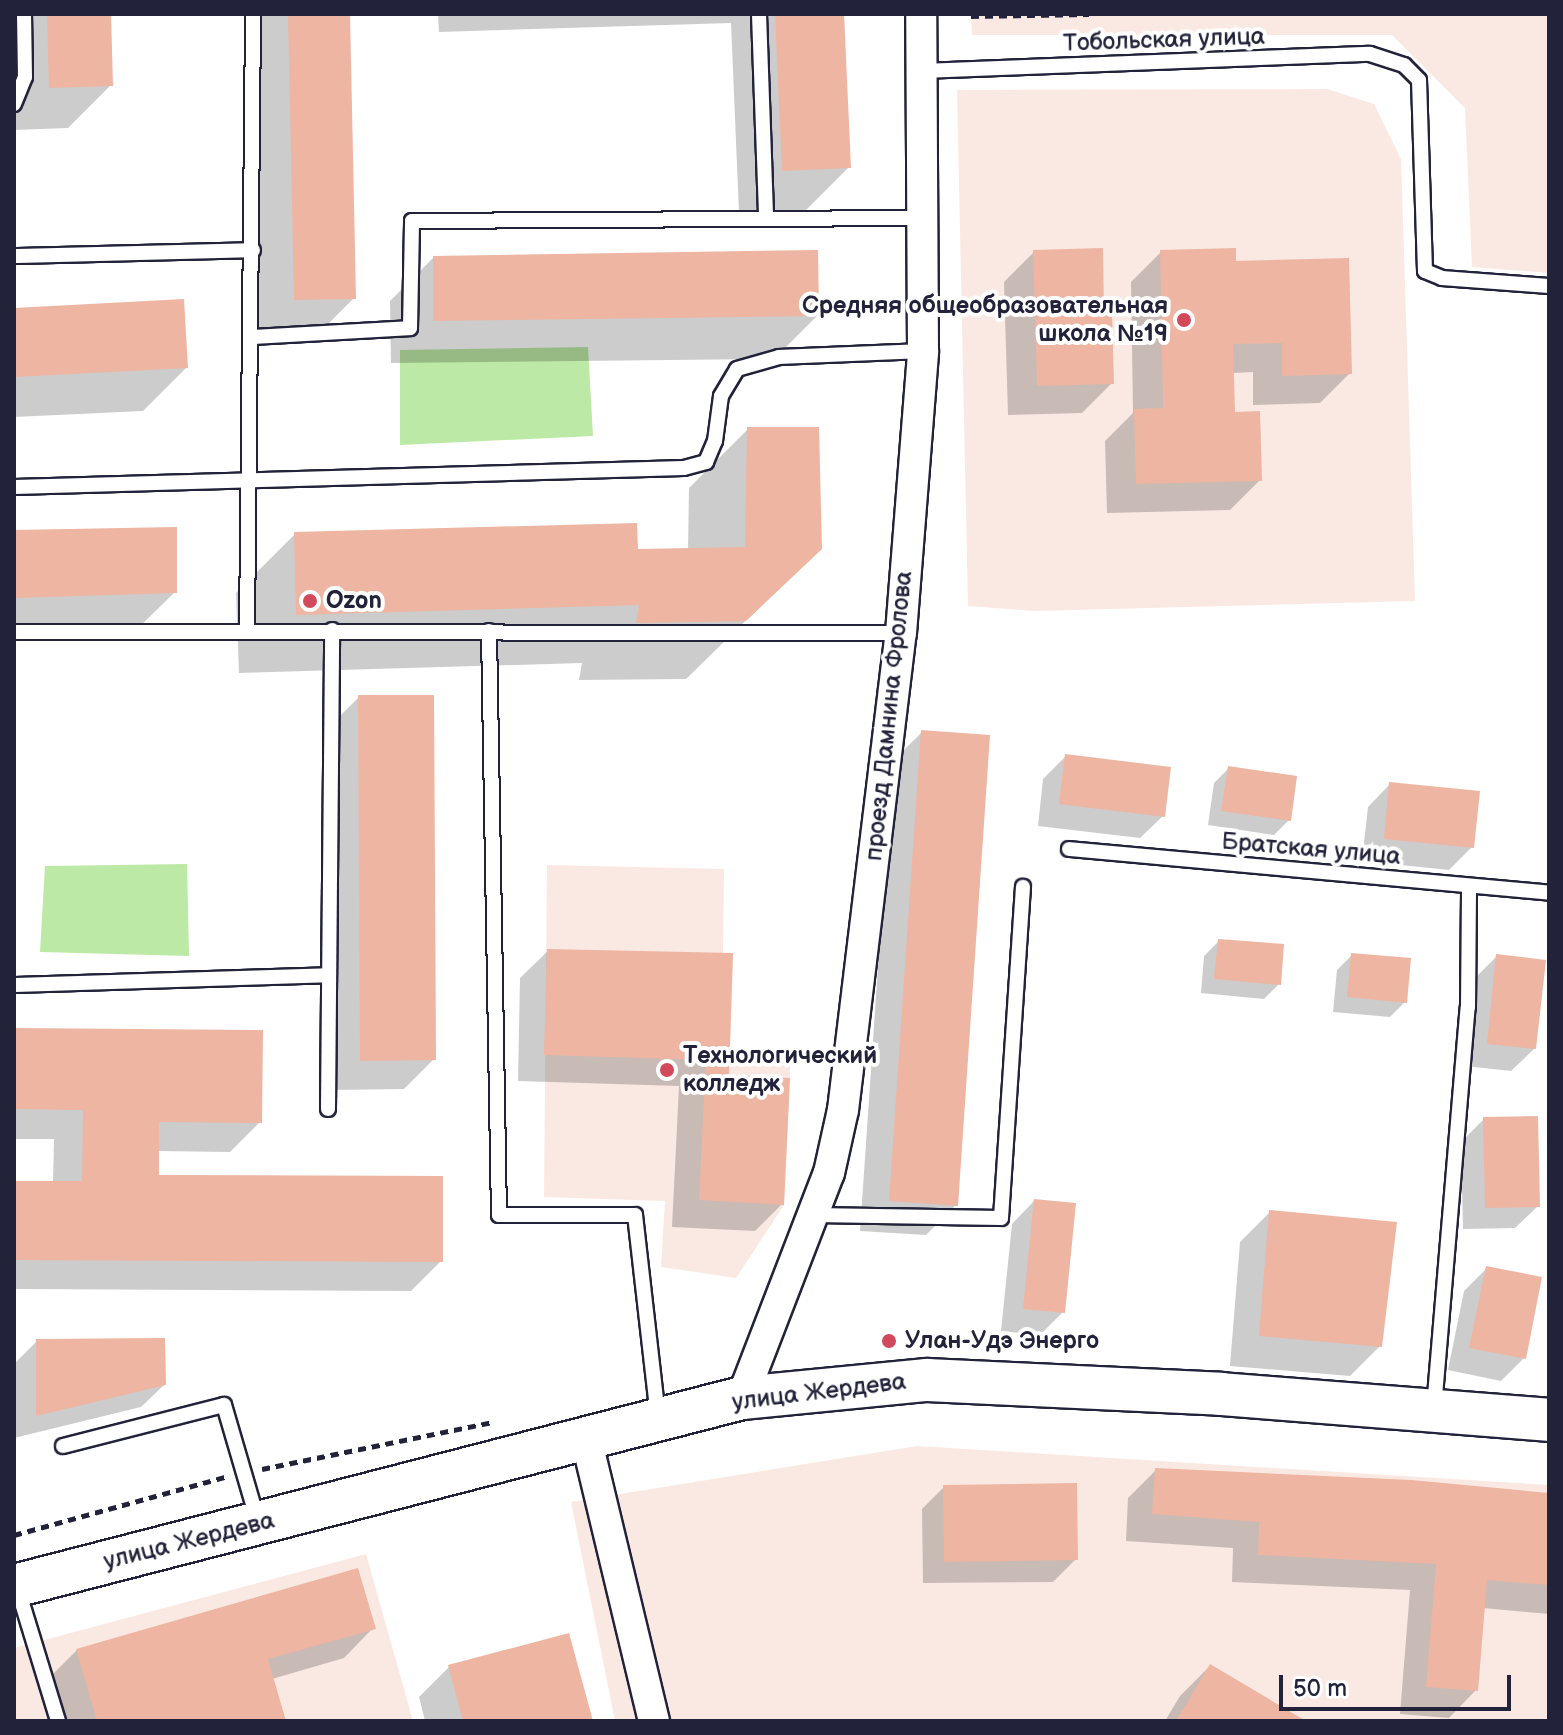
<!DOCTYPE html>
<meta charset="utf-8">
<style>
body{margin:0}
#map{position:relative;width:1563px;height:1735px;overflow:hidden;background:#fff;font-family:"Balsamiq Sans",sans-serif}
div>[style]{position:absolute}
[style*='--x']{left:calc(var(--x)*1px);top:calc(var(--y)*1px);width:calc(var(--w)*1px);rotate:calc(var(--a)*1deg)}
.built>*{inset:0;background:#fae9e3}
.green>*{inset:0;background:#bde9a7}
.shadow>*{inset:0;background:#0003}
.building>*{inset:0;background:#edb5a2}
.path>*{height:5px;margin-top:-2.5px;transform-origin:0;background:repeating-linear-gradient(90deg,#22223b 0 8px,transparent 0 14px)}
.roads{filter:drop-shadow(2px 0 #22223b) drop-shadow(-2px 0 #22223b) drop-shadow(0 2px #22223b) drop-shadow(0 -2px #22223b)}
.service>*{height:14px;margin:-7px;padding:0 7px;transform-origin:7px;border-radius:7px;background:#fff}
.minor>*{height:30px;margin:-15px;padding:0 15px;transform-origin:15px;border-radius:15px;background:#fff}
.secondary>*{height:42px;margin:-21px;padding:0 21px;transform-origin:21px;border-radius:21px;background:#fff}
.dots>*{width:22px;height:22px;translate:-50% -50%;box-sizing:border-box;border:4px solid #fff;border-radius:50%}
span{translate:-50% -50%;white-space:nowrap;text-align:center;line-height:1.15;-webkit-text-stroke:8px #fff;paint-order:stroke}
.street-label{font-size:24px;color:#22223b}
.poi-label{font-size:24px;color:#22223b;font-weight:700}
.right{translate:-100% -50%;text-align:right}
.left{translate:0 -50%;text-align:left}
.frame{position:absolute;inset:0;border:16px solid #22223b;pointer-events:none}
.scale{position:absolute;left:1279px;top:1675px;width:232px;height:36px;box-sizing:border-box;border:4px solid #22223b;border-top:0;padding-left:10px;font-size:24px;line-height:28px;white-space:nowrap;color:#22223b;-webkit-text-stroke:6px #fff;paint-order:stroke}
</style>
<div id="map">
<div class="built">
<div style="clip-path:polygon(971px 14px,1549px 14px,1549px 273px,1472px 267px,1465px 108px,1392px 35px,972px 35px)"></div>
<div style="clip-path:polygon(1327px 89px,1374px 104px,1401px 159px,1415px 601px,1035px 611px,968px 606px,957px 90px)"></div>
<div style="clip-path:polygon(547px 865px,724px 869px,723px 953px,733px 954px,730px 1060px,790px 1062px,790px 1078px,784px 1205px,736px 1278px,661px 1267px,665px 1201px,544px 1197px)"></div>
<div style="clip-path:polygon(917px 1446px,1549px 1485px,1549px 1721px,615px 1721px,571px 1502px)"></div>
<div style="clip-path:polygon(366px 1554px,413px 1721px,14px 1721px,14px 1648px)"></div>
</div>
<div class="green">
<div style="clip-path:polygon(588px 347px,593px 436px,400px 445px,400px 350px)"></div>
<div style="clip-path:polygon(187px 864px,189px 956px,40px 952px,45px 866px)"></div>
</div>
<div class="shadow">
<div style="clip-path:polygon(14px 14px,109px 14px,111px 85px,68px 128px,14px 130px)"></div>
<div style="clip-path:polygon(245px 14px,348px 14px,354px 298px,311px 341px,252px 343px)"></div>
<div style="clip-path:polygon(438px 14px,842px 14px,849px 167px,806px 210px,739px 213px,731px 23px,439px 32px)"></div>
<div style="clip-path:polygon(1034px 252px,1102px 316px,1112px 383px,1082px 413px,1008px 415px,1004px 282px)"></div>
<div style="clip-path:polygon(1161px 252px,1234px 263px,1350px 373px,1320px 403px,1253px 405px,1253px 372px,1232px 373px,1233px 414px,1260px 480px,1230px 510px,1107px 513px,1105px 441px,1133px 413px,1131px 282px)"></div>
<div style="clip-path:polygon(433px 258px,817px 316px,774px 359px,391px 363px,390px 301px)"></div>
<div style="clip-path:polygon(14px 310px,186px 368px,143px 411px,14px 417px)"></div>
<div style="clip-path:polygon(748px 429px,820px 548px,686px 679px,579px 680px,582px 663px,239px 673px,236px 593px,295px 534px,636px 551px,688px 550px,689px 488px)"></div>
<div style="clip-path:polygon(14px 532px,175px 592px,131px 635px,14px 639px)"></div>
<div style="clip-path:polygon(359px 697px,434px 1059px,404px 1089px,331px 1090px,329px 727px)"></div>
<div style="clip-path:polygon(922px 732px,956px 1205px,926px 1235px,860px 1231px,892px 762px)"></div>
<div style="clip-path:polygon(1066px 756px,1163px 816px,1140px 838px,1038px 826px,1043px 779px)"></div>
<div style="clip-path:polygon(1229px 768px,1289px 820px,1274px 835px,1208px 825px,1214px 783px)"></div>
<div style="clip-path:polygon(1390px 784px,1472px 847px,1449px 870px,1362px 861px,1368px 807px)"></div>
<div style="clip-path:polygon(1219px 941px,1279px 984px,1264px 999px,1201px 993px,1204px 956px)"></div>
<div style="clip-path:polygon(548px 951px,731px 955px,727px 1076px,782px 1204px,755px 1231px,672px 1227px,679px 1086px,518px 1081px,520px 978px)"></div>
<div style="clip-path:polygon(1352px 955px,1405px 1002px,1390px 1017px,1333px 1012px,1337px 970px)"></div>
<div style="clip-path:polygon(1497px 956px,1534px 1049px,1511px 1071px,1465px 1066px,1474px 979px)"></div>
<div style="clip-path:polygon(14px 1030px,260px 1122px,230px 1152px,157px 1151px,157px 1177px,441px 1261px,411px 1291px,14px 1289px,14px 1183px,53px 1183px,54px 1139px,14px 1139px)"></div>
<div style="clip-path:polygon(1484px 1119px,1538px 1206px,1515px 1228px,1463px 1229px,1461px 1142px)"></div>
<div style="clip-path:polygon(1034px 1201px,1063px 1312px,1040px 1335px,1001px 1331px,1012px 1224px)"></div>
<div style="clip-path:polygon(1270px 1212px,1380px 1346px,1350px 1376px,1230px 1366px,1240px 1242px)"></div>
<div style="clip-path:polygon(1486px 1269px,1524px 1358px,1501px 1381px,1448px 1370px,1464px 1291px)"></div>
<div style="clip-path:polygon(37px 1341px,164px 1385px,141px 1407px,14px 1438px,14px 1364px)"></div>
<div style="clip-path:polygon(1156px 1470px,1549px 1494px,1549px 1614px,1483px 1608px,1476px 1690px,1449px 1718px,1400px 1714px,1410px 1590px,1232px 1582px,1233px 1548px,1126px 1541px,1128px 1498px)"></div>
<div style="clip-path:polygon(944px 1487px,1076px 1559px,1053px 1582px,923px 1583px,922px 1509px)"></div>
<div style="clip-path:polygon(373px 1628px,344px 1658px,272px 1679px,284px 1721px,59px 1721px,47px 1680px,77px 1650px)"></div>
<div style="clip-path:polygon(1210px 1666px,1302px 1721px,1165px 1721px,1180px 1696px)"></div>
<div style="clip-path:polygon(449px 1667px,590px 1721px,425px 1721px,419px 1697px)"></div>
</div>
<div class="building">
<div style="clip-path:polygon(47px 14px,111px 14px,113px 86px,49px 88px)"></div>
<div style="clip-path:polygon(288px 14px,350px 14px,356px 299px,294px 300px)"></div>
<div style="clip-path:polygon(775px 14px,844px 14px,851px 168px,782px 171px)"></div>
<div style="clip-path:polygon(1103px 248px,1104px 314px,1112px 314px,1114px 384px,1037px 386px,1033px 250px)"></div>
<div style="clip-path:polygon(1236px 248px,1236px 261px,1349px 258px,1352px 374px,1282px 376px,1282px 343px,1233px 344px,1235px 412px,1260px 411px,1262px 481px,1136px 484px,1134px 409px,1163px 408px,1160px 250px)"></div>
<div style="clip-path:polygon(818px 250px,819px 316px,433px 321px,433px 256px)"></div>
<div style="clip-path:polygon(184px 299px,188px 368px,14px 377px,14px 308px)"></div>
<div style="clip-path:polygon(747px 427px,819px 427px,822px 549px,746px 621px,636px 623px,639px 605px,296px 615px,294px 532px,637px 523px,638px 549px,745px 547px)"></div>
<div style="clip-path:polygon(177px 527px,177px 593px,14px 598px,14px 530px)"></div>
<div style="clip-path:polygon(358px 695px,434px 695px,436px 1060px,360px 1061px)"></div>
<div style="clip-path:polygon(921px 730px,990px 735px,958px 1206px,889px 1201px)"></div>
<div style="clip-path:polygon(1065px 754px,1171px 767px,1165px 817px,1059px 804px)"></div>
<div style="clip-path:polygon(1228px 766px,1297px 776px,1291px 821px,1221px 811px)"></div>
<div style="clip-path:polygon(1389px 782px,1480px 791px,1474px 848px,1384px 839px)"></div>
<div style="clip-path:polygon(1218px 939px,1284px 944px,1281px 985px,1214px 979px)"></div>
<div style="clip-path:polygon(547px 949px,733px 953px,729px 1075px,790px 1078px,784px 1205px,699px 1200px,706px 1060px,544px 1055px)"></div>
<div style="clip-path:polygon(1351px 953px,1411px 958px,1407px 1003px,1347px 997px)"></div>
<div style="clip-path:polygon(1496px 954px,1546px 960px,1536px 1049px,1487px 1044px)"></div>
<div style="clip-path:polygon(14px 1028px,263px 1030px,262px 1123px,159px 1122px,159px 1175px,443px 1176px,443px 1262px,14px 1260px,14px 1181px,82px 1181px,83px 1110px,14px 1109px)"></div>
<div style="clip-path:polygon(1538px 1116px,1540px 1207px,1485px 1208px,1483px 1117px)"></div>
<div style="clip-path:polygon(1034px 1199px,1076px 1203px,1065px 1313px,1023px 1309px)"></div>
<div style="clip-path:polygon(1269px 1210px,1397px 1222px,1382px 1347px,1259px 1336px)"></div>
<div style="clip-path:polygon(1486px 1266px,1542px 1277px,1526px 1359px,1469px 1348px)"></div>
<div style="clip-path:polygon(165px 1338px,166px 1385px,36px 1416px,36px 1339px)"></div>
<div style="clip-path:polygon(1155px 1468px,1411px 1480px,1549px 1493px,1549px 1585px,1487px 1580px,1478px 1691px,1426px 1687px,1436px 1564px,1258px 1555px,1259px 1522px,1152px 1514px)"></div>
<div style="clip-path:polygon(1077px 1483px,1078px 1560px,944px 1562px,943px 1485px)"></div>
<div style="clip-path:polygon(358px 1568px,376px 1629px,268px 1659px,286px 1721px,97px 1721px,76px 1649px)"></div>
<div style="clip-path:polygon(569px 1633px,593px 1721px,463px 1721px,448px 1665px)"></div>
<div style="clip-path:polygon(1210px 1664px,1306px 1721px,1176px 1721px)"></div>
</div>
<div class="path">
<div style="--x:971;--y:16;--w:118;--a:-1"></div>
<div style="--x:262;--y:1469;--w:235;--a:-11.5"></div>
<div style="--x:14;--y:1535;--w:219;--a:-15.4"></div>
</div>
<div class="roads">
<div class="service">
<div style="--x:759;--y:14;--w:205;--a:88"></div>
<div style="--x:922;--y:71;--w:448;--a:-2.2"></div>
<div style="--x:1370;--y:54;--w:36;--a:18"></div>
<div style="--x:1404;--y:65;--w:21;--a:45"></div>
<div style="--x:1419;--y:80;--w:191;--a:88.2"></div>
<div style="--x:1425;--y:271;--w:18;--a:22"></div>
<div style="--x:1442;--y:278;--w:107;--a:4.3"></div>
<div style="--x:14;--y:104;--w:29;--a:-68"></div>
<div style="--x:25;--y:77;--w:63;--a:-90.9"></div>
<div style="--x:14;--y:256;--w:239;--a:-1.4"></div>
<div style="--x:251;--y:337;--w:159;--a:-3.2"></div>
<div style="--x:410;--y:328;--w:107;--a:-88.9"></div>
<div style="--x:412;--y:221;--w:511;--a:-0.34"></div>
<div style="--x:14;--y:487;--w:670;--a:-1.62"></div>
<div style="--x:684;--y:468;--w:23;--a:-15"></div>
<div style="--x:706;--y:462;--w:23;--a:-67"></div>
<div style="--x:715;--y:441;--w:45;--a:-82.4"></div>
<div style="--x:721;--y:396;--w:31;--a:-59"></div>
<div style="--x:737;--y:369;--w:44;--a:-15.9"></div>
<div style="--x:779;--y:357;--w:144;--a:-2.4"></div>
<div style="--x:247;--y:631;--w:617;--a:-89.44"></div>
<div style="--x:489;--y:631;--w:584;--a:89.02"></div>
<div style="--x:499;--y:1215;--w:136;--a:0"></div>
<div style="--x:635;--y:1215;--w:204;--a:83.5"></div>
<div style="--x:14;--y:632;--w:887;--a:0.06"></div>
<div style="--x:1069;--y:849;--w:482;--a:5.2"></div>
<div style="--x:14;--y:985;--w:315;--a:-1.8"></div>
<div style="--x:328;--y:1109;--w:479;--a:-89.5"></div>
<div style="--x:814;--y:1215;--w:187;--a:0.9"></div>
<div style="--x:1001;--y:1218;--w:332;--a:-86.2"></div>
<div style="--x:1434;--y:1408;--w:402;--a:-85.2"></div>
<div style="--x:1468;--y:1007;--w:121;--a:-89.5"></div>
<div style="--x:63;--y:1446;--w:166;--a:-14.3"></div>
<div style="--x:224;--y:1405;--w:121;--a:73.7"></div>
<div style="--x:18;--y:1590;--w:137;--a:73"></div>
</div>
<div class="minor">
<div style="--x:742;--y:1398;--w:241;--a:-68.9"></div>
<div style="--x:829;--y:1173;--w:65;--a:-77.5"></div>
<div style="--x:843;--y:1110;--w:481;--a:-83.1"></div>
<div style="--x:901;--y:633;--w:283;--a:-85.5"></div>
<div style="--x:923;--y:351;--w:337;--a:-90.3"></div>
<div style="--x:586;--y:1438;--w:291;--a:76.5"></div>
</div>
<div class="secondary">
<div style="--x:14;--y:1586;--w:752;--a:-14.48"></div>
<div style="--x:742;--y:1398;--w:186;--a:-5.6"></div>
<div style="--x:927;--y:1380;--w:294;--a:2.7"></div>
<div style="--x:1221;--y:1394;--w:329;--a:4.5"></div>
</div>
</div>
<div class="dots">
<div style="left:1184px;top:320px;background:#d1495b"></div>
<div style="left:310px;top:601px;background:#d1495b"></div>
<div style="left:667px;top:1070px;background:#d1495b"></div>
<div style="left:889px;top:1341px;background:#d1495b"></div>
</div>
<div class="street-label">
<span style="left:1164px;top:40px;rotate:-2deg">Тобольская улица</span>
<span style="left:889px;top:716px;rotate:-84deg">проезд Дамнина Фролова</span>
<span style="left:1311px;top:849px;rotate:5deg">Братская улица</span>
<span style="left:819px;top:1392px;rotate:-7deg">улица Жердева</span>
<span style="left:189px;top:1541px;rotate:-14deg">улица Жердева</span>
</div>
<div class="poi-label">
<span class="right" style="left:1168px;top:320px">Средняя общеобразовательная<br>школа №19</span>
<span class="left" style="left:326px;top:601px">Ozon</span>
<span class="left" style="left:683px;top:1070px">Технологический<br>колледж</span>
<span class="left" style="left:905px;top:1341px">Улан-Удэ Энерго</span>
</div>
<div class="frame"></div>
<div class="scale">50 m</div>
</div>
